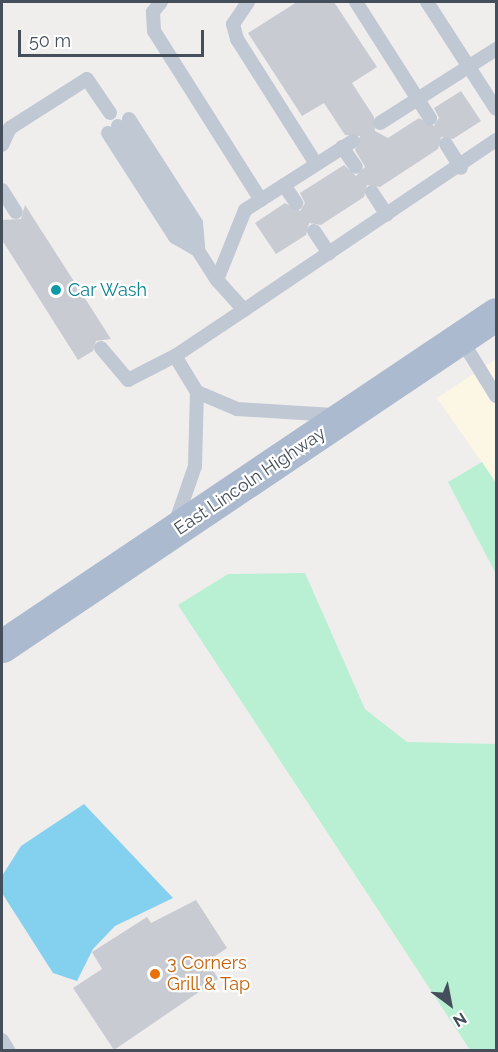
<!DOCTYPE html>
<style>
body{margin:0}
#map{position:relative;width:498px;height:1052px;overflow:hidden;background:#f0eded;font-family:Raleway,sans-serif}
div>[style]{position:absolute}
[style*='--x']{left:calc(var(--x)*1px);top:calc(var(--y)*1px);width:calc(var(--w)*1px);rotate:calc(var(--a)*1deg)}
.commercial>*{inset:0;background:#fcf7e4}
.green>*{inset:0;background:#b9f0d3}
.water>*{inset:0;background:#84d0ef}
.building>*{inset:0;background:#c9cbd3}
.service>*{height:14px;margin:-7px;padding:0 7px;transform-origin:7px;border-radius:7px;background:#c0c8d3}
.primary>*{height:33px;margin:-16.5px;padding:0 16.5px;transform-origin:16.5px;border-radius:16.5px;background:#abbace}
.dots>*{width:16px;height:16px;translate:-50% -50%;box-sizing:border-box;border:3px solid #fff;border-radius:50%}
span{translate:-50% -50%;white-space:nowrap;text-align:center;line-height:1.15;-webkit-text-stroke:4.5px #fff;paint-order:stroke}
.culture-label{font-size:18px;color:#0d838f}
.left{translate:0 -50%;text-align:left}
.street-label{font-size:18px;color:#454f5b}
.food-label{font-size:18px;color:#c56008}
.frame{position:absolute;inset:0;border:3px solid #454f5b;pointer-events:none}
.north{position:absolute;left:420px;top:974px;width:60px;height:60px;-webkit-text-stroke:4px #fff;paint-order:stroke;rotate:148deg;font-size:16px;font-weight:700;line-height:24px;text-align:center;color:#454f5b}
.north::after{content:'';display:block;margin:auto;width:21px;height:27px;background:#454f5b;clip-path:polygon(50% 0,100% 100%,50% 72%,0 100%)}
.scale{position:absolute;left:18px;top:30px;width:186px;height:27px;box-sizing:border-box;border:3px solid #454f5b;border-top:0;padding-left:8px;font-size:18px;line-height:21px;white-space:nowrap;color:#454f5b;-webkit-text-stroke:4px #fff;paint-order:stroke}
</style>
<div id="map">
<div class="commercial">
<div style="clip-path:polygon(496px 359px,496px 483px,437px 398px)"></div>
</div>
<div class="green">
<div style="clip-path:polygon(482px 462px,496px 483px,496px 574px,448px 482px)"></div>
<div style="clip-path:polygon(305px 573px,365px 709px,407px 742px,496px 744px,496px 1050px,470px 1050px,178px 605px,228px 574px)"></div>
</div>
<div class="water">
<div style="clip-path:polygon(84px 804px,173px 898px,115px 926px,93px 949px,77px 981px,53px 973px,2px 893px,2px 876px,21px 846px)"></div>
</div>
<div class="building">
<div style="clip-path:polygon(297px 2px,334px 2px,377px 67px,352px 83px,374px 117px,375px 131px,388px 138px,419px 118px,434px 126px,439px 118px,434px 108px,461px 91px,481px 121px,453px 139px,441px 137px,438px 149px,380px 187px,367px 185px,364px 197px,321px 225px,309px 223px,306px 235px,276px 254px,255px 223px,285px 203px,300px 211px,305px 203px,300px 193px,344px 165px,356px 176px,365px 167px,355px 150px,360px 136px,345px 135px,324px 103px,302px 116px,248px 33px)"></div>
<div style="clip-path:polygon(25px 205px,111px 339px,96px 341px,93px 351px,78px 360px,2px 240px,2px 220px,21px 219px)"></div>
<div style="clip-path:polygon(196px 900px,227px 948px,208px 961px,218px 979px,114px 1050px,73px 988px,102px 969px,92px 952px,147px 917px,151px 923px)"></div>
</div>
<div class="service">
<div style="--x:161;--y:2;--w:13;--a:129"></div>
<div style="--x:153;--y:12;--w:19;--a:87"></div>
<div style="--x:154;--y:31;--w:200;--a:57.7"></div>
<div style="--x:248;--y:2;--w:27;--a:124"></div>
<div style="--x:233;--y:24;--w:16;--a:75"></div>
<div style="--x:237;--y:39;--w:148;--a:57.7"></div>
<div style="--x:356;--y:2;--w:138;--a:57.5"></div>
<div style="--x:427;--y:2;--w:127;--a:57.2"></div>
<div style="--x:129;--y:119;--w:124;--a:57.2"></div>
<div style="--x:196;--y:223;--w:24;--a:85"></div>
<div style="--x:380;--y:123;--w:138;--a:-32.5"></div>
<div style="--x:118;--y:126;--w:183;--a:57.3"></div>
<div style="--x:108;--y:133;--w:124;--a:57.2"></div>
<div style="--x:175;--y:237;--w:24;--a:30"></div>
<div style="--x:446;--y:144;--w:28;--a:58"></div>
<div style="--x:2;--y:145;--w:19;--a:-65"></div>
<div style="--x:10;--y:128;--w:91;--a:-32.5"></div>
<div style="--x:87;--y:79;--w:41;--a:55.9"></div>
<div style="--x:342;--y:147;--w:24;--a:55"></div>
<div style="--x:284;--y:185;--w:22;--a:56"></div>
<div style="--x:2;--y:190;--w:26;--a:58"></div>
<div style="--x:372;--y:192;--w:27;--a:57"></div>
<div style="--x:314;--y:231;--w:27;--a:56"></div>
<div style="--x:244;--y:310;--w:304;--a:-34"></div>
<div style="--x:461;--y:339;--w:67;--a:58.4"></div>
<div style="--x:101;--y:348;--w:42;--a:49.8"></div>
<div style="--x:128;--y:380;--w:53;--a:-27.1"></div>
<div style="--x:197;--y:392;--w:43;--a:23"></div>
<div style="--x:237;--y:409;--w:96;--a:3.6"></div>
<div style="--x:176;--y:521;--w:58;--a:-70.9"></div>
<div style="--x:195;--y:466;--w:74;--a:-88.5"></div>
<div style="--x:197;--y:392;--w:42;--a:-121.4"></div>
<div style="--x:175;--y:356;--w:83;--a:-33.7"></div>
<div style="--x:244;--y:310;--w:40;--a:-132"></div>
<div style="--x:217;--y:280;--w:75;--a:-68.2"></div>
<div style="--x:245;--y:210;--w:128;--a:-32.6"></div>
<div style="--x:2;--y:1040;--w:12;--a:59"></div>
</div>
<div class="primary">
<div style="--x:2;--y:646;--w:595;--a:-33.9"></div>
</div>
<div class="dots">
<div style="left:56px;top:290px;background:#0f9aa8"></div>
<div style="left:155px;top:974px;background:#e8710a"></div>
</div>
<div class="culture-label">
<span class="left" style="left:68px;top:290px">Car Wash</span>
</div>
<div class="street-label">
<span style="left:250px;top:481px;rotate:-34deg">East Lincoln Highway</span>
</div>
<div class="food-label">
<span class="left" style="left:167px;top:974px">3 Corners<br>Grill &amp; Tap</span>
</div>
<div class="frame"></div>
<div class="north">N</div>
<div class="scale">50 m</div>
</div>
